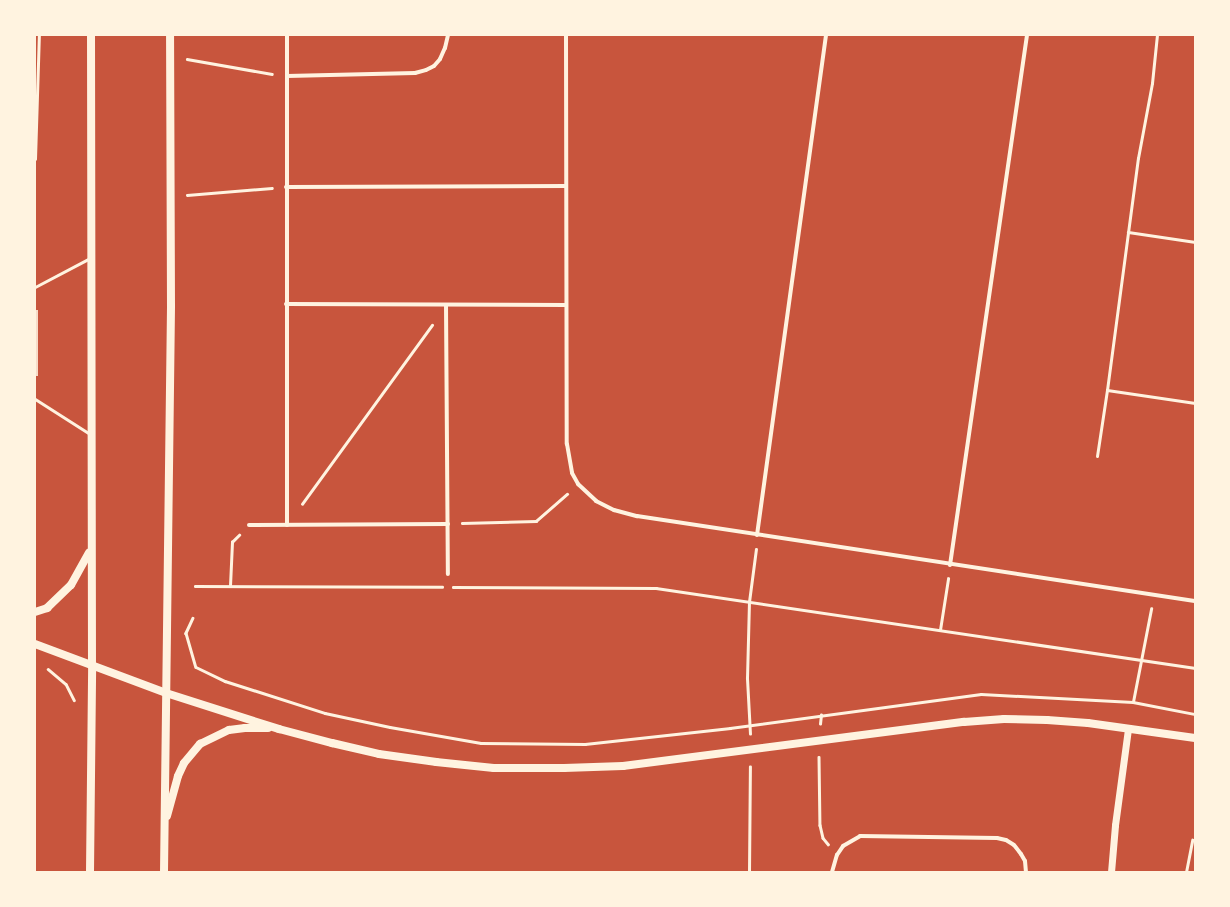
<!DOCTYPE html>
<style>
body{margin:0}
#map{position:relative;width:1230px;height:907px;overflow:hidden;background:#c8553d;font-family:"Noto Sans",sans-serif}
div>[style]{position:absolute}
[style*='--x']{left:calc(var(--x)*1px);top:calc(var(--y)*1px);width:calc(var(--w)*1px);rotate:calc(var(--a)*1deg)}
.building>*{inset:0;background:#f7dbc8}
.path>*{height:2.5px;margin:-1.25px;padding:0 1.25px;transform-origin:1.25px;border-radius:1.25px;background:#fff3e0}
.service>*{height:3px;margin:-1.5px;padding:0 1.5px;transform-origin:1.5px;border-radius:1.5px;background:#fff3e0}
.minor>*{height:4px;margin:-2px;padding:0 2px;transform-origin:2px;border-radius:2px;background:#fff3e0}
.tertiary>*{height:7px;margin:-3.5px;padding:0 3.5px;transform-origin:3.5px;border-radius:3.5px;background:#fff3e0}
.secondary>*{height:8px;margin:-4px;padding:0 4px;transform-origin:4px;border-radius:4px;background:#fff3e0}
span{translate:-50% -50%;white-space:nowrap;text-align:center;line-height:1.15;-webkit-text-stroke:3.5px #fff3e0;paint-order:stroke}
.frame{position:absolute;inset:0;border:36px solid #fff3e0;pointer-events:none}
</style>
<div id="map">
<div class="building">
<div style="clip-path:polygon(35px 310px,38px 310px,38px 376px,35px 376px)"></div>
</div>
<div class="path">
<div style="--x:187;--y:59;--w:86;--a:10"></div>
<div style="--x:187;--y:195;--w:85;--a:-4.7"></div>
<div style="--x:302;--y:504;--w:221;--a:-54"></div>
<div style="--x:462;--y:523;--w:74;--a:-1.5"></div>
<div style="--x:536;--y:521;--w:41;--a:-41.1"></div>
<div style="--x:195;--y:586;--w:247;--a:0.2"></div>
<div style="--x:230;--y:586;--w:44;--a:-87.4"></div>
<div style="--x:232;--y:542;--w:10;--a:-45"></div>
<div style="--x:453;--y:587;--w:203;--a:0.3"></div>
<div style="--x:656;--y:588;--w:545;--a:8.44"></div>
<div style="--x:193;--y:618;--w:17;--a:115"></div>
<div style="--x:186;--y:633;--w:35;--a:74"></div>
<div style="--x:196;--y:667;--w:32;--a:26"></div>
<div style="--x:225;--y:681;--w:105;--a:17.7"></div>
<div style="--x:325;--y:713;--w:66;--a:12.2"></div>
<div style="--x:390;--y:727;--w:92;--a:10"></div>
<div style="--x:481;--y:743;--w:104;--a:0.6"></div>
<div style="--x:585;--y:744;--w:146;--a:-6.3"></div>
<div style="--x:730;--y:728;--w:253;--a:-7.7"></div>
<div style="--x:981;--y:694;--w:152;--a:3"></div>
<div style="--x:1133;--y:702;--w:63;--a:11"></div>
<div style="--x:940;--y:630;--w:52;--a:-81.1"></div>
<div style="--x:48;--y:669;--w:23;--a:40"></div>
<div style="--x:66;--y:684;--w:18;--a:63"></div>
<div style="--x:1133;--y:702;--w:95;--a:-79"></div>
<div style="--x:820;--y:724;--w:9;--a:-84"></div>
<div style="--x:750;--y:734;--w:56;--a:-93.1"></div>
<div style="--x:747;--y:678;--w:76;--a:-88.5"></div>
<div style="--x:749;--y:602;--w:53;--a:-82.5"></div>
<div style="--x:819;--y:757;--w:68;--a:89.2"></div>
<div style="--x:820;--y:825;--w:13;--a:77"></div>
<div style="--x:823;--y:838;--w:8;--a:50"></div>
<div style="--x:749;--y:872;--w:105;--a:-89.5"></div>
</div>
<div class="service">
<div style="--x:35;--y:159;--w:124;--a:-88.2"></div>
<div style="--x:1128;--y:232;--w:68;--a:8.5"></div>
<div style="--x:35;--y:287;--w:62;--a:-27.8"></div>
<div style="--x:1107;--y:390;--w:234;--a:-82.4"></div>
<div style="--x:1138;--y:158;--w:76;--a:-79.4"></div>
<div style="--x:1152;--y:83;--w:48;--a:-84.1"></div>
<div style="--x:35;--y:399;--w:65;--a:32.5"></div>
<div style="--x:1097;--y:456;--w:67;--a:-81.4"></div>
<div style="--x:1107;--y:390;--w:89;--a:8.4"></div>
<div style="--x:1186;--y:872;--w:33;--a:-79"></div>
</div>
<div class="minor">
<div style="--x:566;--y:35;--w:409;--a:89.9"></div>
<div style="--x:567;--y:444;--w:29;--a:80"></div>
<div style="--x:572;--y:473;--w:13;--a:61"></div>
<div style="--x:578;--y:484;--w:25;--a:43"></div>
<div style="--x:596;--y:501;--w:20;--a:27"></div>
<div style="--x:614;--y:510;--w:24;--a:15"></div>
<div style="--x:637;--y:516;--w:564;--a:8.66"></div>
<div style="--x:287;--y:76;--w:128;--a:-1.3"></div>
<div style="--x:415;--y:73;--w:11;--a:-15"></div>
<div style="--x:426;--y:70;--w:9;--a:-27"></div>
<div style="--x:434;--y:66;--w:9;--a:-49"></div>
<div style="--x:440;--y:59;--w:12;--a:-66"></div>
<div style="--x:445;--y:48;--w:13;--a:-77"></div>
<div style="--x:286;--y:187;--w:280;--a:-0.2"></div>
<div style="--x:286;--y:304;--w:280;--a:0.2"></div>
<div style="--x:446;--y:305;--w:269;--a:89.6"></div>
<div style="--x:249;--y:525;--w:199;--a:-0.3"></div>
<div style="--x:287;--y:525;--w:490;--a:-90"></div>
<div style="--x:757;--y:535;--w:505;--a:-82.14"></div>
<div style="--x:950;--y:565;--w:536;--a:-81.73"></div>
<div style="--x:832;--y:872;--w:18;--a:-74"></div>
<div style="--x:837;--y:855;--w:11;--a:-56"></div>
<div style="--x:843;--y:846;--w:20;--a:-30"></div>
<div style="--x:860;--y:836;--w:137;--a:0.8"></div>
<div style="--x:997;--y:838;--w:9;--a:13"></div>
<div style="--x:1006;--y:840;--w:9;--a:32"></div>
<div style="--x:1014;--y:845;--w:11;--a:52"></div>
<div style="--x:1021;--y:854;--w:8;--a:60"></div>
<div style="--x:1025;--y:861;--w:11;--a:85"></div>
</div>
<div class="tertiary">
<div style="--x:1111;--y:872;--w:47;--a:-85.1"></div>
<div style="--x:1115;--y:825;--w:97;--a:-82.3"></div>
</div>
<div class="secondary">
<div style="--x:35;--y:612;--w:13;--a:-18"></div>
<div style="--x:47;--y:608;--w:33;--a:-44"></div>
<div style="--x:71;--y:585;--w:37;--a:-61"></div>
<div style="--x:35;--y:644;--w:140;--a:20.5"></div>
<div style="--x:166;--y:693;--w:119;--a:17.7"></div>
<div style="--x:279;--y:729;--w:55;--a:14.8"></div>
<div style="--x:332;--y:743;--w:48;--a:13.2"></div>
<div style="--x:379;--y:754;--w:58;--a:8"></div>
<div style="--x:436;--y:762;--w:58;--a:5.9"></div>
<div style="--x:494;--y:768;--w:70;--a:0"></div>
<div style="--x:564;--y:768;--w:59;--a:-1.9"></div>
<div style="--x:623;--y:766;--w:344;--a:-7.4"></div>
<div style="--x:964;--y:722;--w:40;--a:-4.3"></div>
<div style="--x:1004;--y:719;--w:43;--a:1.3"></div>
<div style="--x:1047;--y:720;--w:41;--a:4.2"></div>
<div style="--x:1088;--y:723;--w:108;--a:8"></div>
<div style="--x:167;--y:816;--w:41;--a:-74.6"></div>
<div style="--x:178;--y:776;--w:14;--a:-65"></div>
<div style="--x:184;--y:763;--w:25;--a:-50"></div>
<div style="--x:200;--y:744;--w:32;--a:-26"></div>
<div style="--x:229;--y:730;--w:16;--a:-7"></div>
<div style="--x:245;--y:728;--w:23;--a:0"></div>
<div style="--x:90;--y:872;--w:206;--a:-89.4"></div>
<div style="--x:92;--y:666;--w:631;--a:-90.09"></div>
<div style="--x:164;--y:872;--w:566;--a:-89.29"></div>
<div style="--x:171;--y:306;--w:271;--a:-90.2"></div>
</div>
<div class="frame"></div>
</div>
